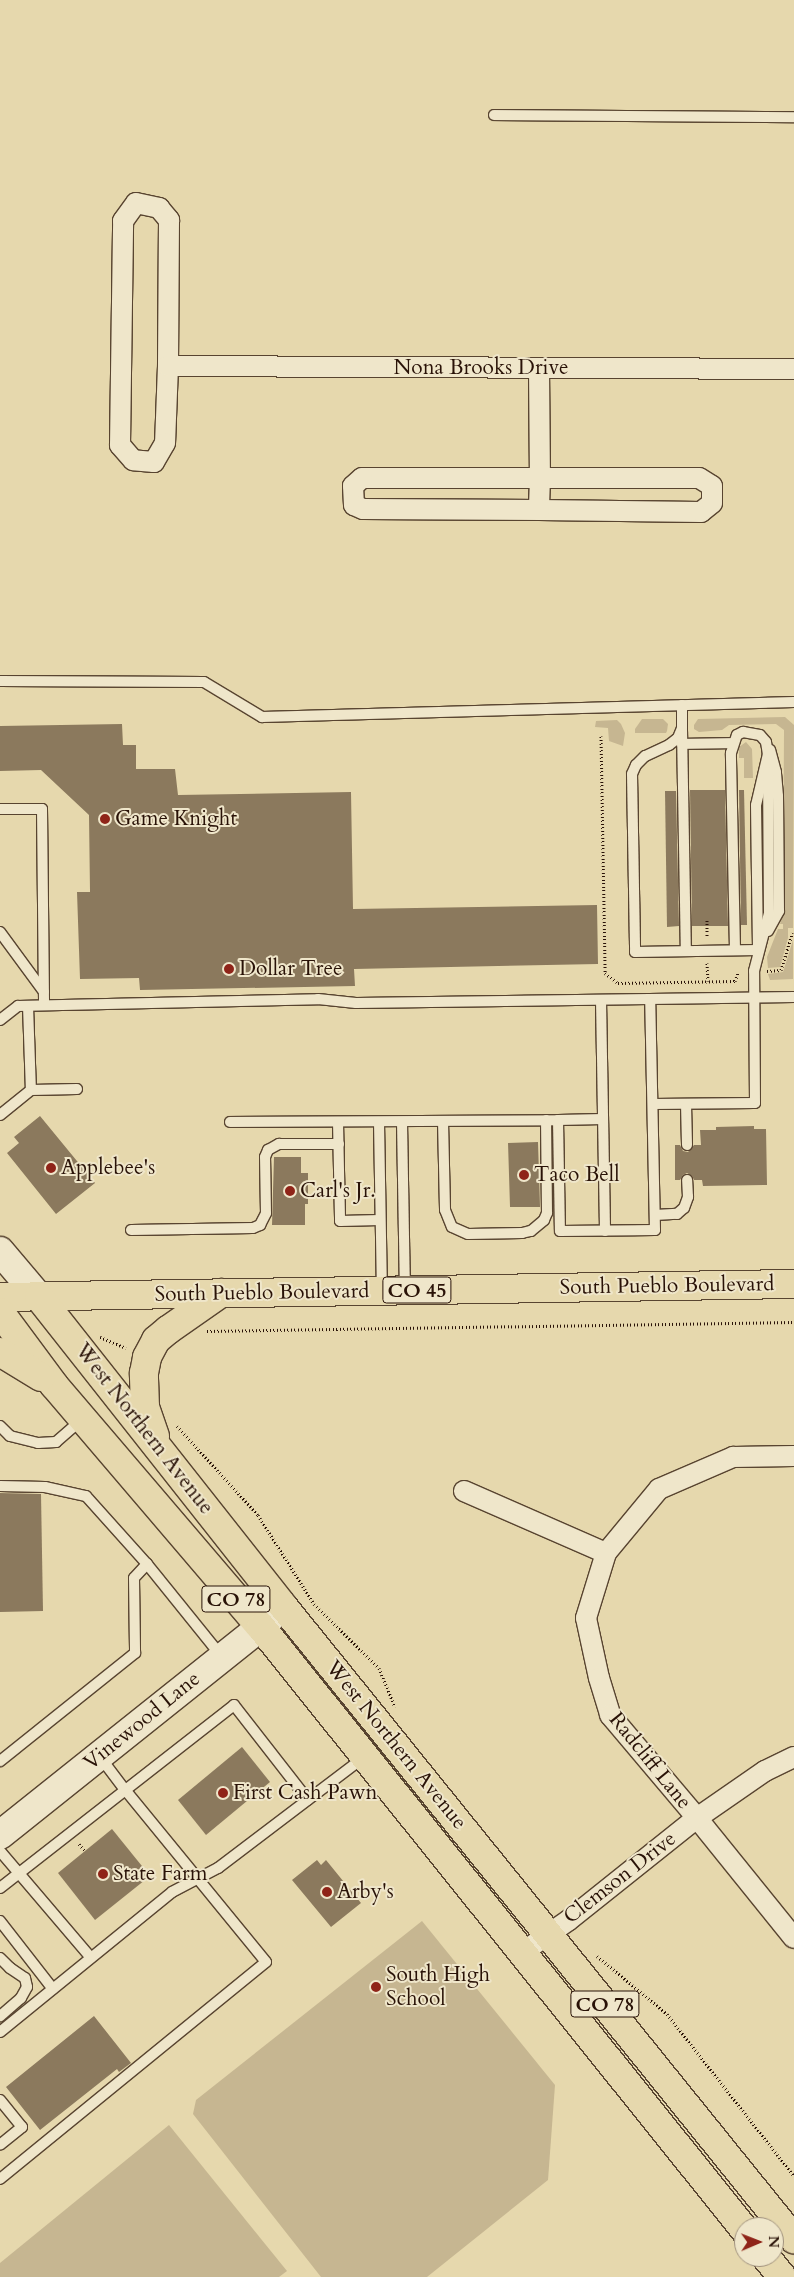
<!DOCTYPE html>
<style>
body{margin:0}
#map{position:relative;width:794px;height:2277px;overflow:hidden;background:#e6d8ad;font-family:Cardo,serif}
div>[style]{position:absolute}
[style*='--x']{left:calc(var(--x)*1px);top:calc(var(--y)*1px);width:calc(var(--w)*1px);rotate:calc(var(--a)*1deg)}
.green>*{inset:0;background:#c6b691}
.building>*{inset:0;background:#8b795d}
.path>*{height:3px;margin-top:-1.5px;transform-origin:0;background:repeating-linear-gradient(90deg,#291207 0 1px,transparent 0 3.5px)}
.roads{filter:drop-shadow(1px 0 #584430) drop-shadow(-1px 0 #584430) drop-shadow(0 1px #584430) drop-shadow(0 -1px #584430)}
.lane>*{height:10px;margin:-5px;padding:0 5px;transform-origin:5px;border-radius:5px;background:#efe6ca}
.street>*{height:20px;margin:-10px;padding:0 10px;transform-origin:10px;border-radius:10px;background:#efe6ca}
.secondary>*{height:28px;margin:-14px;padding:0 14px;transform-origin:14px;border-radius:14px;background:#efe6ca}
.primary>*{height:28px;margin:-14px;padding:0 14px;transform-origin:14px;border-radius:14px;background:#e6d8ad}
.dots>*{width:14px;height:14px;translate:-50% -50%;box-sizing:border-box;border:2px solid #efe6ca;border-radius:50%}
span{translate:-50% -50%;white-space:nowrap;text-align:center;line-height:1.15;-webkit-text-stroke:4px #efe6ca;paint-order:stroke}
.shield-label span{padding:1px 4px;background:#efe6ca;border:1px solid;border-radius:4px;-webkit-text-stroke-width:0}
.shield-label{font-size:20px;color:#291207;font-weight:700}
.street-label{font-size:21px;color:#291207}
.poi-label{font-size:21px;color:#291207}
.left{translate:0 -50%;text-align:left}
.north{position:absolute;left:734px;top:2217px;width:50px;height:50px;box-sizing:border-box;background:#efe6ca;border:1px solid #a0917c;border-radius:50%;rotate:89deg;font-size:14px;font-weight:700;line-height:20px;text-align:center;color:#291207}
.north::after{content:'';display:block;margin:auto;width:18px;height:22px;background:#8f2418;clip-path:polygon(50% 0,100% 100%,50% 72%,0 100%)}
</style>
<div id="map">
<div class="green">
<div style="clip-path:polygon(785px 717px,794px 725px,793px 928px,788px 928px,788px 938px,780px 967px,768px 968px,767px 957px,778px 929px,783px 929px,783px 924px,780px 924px,783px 915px,784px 730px,776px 724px,729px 725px,722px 730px,699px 732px,694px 729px,694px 725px,698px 719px)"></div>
<div style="clip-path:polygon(642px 719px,663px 719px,668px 724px,667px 731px,666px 733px,635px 733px,635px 729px)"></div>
<div style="clip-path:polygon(617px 720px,621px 724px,625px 733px,623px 746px,609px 741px,608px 728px,595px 727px,596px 721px)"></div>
<div style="clip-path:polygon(746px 742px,752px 749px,753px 778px,744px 778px,744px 758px,739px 758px,739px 747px)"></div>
<div style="clip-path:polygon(793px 940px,793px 979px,770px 980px,768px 974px,783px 972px)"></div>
<div style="clip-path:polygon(422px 1921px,555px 2085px,548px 2180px,427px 2277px,321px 2277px,193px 2114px,196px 2100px)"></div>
<div style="clip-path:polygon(169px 2125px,287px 2271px,279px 2277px,0 2277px,0 2263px)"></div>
</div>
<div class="building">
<div style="clip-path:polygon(122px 724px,123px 745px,136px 745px,136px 769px,175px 769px,178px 795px,351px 792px,353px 909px,597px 905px,598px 964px,354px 969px,355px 986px,140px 990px,139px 978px,80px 979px,77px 892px,90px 892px,89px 815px,41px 770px,0 771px,0 726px)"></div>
<div style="clip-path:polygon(690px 790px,725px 790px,728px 926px,692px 926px)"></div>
<div style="clip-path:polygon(739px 790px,744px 790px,747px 925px,741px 925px)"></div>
<div style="clip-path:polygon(665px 791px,676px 791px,679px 926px,667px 927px)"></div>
<div style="clip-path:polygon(40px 1116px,95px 1183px,56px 1214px,7px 1153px,19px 1143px,14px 1137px)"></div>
<div style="clip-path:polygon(754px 1126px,754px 1129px,766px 1129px,767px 1185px,703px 1186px,702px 1180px,694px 1180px,692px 1176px,687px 1173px,683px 1175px,680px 1180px,675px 1180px,675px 1145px,680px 1145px,683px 1151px,688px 1152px,694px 1145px,701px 1145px,700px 1130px,716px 1130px,716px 1127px)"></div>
<div style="clip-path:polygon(538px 1142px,540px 1207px,510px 1207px,508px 1143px)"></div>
<div style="clip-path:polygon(274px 1157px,301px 1157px,301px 1173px,308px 1173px,308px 1204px,305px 1204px,305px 1225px,272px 1225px)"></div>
<div style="clip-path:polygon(0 1493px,41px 1494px,43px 1611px,0 1612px)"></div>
<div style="clip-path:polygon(242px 1747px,270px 1782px,206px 1835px,178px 1800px)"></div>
<div style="clip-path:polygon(112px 1829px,150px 1876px,95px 1920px,58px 1873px)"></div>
<div style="clip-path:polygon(317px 1860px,321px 1865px,326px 1860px,361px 1903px,331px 1927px,292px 1880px)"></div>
<div style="clip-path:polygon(94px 2016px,131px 2063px,119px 2072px,117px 2069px,40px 2130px,6px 2087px)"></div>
</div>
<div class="path">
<div style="--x:601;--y:736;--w:237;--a:89"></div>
<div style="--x:605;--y:973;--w:16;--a:38"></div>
<div style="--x:618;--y:983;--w:117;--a:-1"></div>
<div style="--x:735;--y:981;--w:9;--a:-69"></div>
<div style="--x:707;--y:920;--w:17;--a:90"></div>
<div style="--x:707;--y:963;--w:18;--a:87"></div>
<div style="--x:767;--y:971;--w:14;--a:-4"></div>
<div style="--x:781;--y:970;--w:39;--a:-73"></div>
<div style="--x:207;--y:1331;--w:587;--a:-0.88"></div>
<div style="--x:100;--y:1337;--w:28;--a:23"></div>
<div style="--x:177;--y:1426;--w:120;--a:47.7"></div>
<div style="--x:258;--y:1515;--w:105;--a:57.8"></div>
<div style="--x:314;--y:1604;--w:91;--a:44.6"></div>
<div style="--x:379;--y:1668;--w:42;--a:67.7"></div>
<div style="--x:79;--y:1844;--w:9;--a:49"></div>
<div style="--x:597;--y:1956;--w:91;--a:39.6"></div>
<div style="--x:667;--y:2014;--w:206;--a:51.9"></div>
</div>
<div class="roads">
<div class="lane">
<div style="--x:494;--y:115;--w:300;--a:0.4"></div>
<div style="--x:0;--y:681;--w:204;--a:0.3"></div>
<div style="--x:204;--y:682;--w:68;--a:31.1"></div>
<div style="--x:262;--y:717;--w:532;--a:-1.62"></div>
<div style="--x:682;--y:705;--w:23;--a:90"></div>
<div style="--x:682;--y:728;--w:11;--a:112"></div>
<div style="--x:678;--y:738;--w:11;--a:142"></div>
<div style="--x:669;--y:745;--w:26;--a:155"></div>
<div style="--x:645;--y:756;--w:13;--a:135"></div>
<div style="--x:636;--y:765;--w:10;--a:114"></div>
<div style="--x:632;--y:774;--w:178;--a:89"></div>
<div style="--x:635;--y:952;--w:123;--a:-0.9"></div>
<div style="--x:682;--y:730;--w:221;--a:89"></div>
<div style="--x:682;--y:744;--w:51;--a:-1.1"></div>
<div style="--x:0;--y:809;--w:42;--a:0"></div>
<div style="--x:42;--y:809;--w:196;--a:89.4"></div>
<div style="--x:768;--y:931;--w:23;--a:-61"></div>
<div style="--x:779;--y:911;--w:115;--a:-90.5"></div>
<div style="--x:778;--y:796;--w:24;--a:-95"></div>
<div style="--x:776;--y:772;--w:23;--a:-105"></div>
<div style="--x:0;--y:932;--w:74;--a:53.7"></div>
<div style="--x:735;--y:950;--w:197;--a:-91.2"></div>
<div style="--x:731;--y:753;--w:19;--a:-72"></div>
<div style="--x:737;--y:735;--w:7;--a:-27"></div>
<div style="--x:743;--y:732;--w:17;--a:10"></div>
<div style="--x:760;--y:735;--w:9;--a:49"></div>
<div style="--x:766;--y:742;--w:12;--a:81"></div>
<div style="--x:768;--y:754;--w:52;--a:103.2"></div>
<div style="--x:756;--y:805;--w:145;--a:89.2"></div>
<div style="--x:601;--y:1000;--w:231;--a:89"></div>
<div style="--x:28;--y:1006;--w:84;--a:88"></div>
<div style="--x:0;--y:1020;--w:23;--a:-38"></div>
<div style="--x:18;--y:1006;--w:300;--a:-1.3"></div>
<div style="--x:318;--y:999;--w:38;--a:6"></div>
<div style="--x:356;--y:1003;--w:438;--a:-0.8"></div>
<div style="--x:653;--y:1104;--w:102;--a:-0.6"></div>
<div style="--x:755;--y:1103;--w:132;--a:-90.4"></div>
<div style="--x:754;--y:971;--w:60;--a:-75.5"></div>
<div style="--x:769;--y:913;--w:141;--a:-90.4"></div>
<div style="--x:686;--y:1104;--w:41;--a:88.6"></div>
<div style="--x:0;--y:1115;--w:40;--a:-39"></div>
<div style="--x:31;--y:1090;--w:46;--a:-1.2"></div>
<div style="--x:558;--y:1120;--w:45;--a:-1.3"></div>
<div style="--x:443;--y:1121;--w:89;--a:88.7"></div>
<div style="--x:445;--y:1210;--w:18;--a:68"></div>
<div style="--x:452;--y:1227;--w:17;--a:24"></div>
<div style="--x:468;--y:1234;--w:54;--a:-1.1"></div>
<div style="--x:522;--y:1233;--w:9;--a:-13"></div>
<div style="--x:531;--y:1231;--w:17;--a:-40"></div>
<div style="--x:544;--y:1220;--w:8;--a:-67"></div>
<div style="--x:547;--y:1213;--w:93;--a:-90.6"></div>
<div style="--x:230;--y:1122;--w:328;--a:-0.3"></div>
<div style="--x:558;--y:1120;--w:111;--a:89"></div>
<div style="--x:560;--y:1231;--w:95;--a:-0.6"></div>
<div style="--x:655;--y:1230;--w:231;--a:-91.2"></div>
<div style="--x:338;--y:1122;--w:99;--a:88.8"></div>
<div style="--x:340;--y:1221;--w:40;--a:-1.4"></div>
<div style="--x:379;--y:1122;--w:169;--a:89"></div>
<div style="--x:402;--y:1122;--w:167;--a:89"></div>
<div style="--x:655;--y:1215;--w:22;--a:-3"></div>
<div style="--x:677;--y:1214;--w:9;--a:-41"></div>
<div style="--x:684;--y:1208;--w:12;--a:-70"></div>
<div style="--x:688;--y:1197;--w:17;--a:-93"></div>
<div style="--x:131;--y:1230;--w:122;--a:-0.9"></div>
<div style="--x:253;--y:1228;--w:8;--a:-23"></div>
<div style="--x:260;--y:1225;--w:13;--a:-63"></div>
<div style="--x:266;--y:1213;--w:56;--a:-91"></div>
<div style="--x:265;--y:1157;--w:8;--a:-67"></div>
<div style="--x:268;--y:1150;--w:13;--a:-29"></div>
<div style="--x:279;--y:1144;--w:60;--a:0"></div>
<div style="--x:0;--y:1426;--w:14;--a:45"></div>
<div style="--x:10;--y:1436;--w:29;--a:14"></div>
<div style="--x:38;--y:1443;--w:18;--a:-3"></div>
<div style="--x:56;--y:1442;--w:35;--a:-41"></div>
<div style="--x:0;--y:1486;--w:45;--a:1.3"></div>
<div style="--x:45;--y:1487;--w:42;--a:12.4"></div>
<div style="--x:86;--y:1496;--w:91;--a:48.1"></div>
<div style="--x:147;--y:1564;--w:19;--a:133"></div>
<div style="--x:134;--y:1578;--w:75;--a:89.2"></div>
<div style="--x:135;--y:1653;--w:173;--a:141.3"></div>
<div style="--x:147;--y:1564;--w:119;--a:51.1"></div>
<div style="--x:0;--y:1851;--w:140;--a:49.6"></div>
<div style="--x:0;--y:1888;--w:297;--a:-38"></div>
<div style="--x:234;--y:1705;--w:120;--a:52.1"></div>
<div style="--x:0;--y:1921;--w:86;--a:52.1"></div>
<div style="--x:0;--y:1958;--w:14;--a:45"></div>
<div style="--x:10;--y:1968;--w:18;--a:34"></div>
<div style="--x:25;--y:1978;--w:9;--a:77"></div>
<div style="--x:27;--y:1987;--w:13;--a:119"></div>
<div style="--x:21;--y:1998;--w:28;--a:139"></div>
<div style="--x:0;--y:2032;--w:222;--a:-39.1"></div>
<div style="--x:172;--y:1892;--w:52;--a:-27.6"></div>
<div style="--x:218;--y:1868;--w:183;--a:-37.2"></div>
<div style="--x:0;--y:2100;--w:35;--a:51"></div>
<div style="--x:22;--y:2127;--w:28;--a:141"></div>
<div style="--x:0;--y:2179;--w:343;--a:-39.2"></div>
<div style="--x:266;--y:1962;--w:222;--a:-129.3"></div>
<div style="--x:125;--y:1790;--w:41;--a:-127.1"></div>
</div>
<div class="street">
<div style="--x:136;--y:203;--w:24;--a:12"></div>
<div style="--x:159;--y:208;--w:16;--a:50"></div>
<div style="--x:169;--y:220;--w:146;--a:90.4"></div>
<div style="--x:168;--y:366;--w:77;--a:92.2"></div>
<div style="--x:165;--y:443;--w:22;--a:120"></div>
<div style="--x:154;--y:462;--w:21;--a:-175"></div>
<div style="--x:133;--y:460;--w:20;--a:-131"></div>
<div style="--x:120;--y:445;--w:224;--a:-89.2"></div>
<div style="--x:123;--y:221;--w:22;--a:-54"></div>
<div style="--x:168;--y:366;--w:626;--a:0.27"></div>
<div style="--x:539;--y:368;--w:110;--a:89.5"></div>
<div style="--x:540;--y:478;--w:32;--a:92"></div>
<div style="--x:539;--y:510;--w:162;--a:0.7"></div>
<div style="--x:701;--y:512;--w:14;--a:-39"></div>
<div style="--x:712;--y:503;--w:17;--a:-90"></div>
<div style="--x:712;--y:486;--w:15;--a:-148"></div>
<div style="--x:699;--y:478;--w:337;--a:180"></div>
<div style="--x:362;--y:478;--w:12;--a:138"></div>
<div style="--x:353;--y:486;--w:19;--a:87"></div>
<div style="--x:354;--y:505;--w:10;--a:24"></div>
<div style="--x:363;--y:509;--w:176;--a:0.3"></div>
<div style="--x:464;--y:1491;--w:155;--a:23.6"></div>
<div style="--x:606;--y:1553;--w:68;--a:107.1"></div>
<div style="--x:586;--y:1618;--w:61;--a:77.8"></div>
<div style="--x:599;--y:1678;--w:39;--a:73"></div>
<div style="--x:610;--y:1715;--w:135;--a:49.8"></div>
<div style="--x:697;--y:1818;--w:154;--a:51.1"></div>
<div style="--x:606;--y:1553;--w:83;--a:-50.4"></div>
<div style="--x:659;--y:1489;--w:81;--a:-23.4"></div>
<div style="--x:733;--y:1457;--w:61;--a:-0.9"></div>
<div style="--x:523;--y:1952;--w:56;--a:-34.8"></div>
<div style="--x:569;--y:1920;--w:164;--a:-38.6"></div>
<div style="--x:697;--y:1818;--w:83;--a:-34.7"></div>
<div style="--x:765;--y:1771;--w:32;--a:-26"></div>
</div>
<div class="secondary">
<div style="--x:0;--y:1251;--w:60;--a:49.7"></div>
<div style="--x:0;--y:1835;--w:334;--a:-38.6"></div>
<div style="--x:261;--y:1627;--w:30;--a:-44"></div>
</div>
<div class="primary">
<div style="--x:0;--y:1297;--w:794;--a:-0.94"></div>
<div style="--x:39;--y:1297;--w:394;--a:51.7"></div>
<div style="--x:283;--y:1606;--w:814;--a:51.09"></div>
<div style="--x:0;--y:1312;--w:91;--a:53.5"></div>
<div style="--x:54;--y:1385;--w:318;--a:49.5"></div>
<div style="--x:261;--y:1627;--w:772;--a:51.26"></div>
<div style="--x:0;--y:1352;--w:48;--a:31.4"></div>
<div style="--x:155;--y:1436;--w:31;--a:-109"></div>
<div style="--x:145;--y:1407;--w:34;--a:-92"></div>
<div style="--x:144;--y:1373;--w:16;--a:-79"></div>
<div style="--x:147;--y:1357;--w:19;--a:-62"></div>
<div style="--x:156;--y:1340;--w:16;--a:-40"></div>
<div style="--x:168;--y:1330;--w:65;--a:-34.9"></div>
<div style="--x:766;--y:2257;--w:26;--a:51"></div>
</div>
</div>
<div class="dots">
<div style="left:105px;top:819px;background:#8f2418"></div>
<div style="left:229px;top:969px;background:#8f2418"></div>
<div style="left:51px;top:1168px;background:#8f2418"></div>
<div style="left:524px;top:1175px;background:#8f2418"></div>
<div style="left:290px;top:1191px;background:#8f2418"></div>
<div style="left:223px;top:1793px;background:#8f2418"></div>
<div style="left:103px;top:1874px;background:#8f2418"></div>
<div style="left:327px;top:1892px;background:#8f2418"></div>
<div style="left:376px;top:1987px;background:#8f2418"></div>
</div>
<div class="shield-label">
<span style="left:417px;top:1290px">CO 45</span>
<span style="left:236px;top:1599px">CO 78</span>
<span style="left:605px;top:2004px">CO 78</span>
</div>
<div class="street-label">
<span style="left:481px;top:368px">Nona Brooks Drive</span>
<span style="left:667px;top:1286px;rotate:-1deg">South Pueblo Boulevard</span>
<span style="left:262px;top:1293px;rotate:-1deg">South Pueblo Boulevard</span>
<span style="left:144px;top:1429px;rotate:52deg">West Northern Avenue</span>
<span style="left:142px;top:1721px;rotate:-39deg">Vinewood Lane</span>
<span style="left:396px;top:1745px;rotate:51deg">West Northern Avenue</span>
<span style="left:650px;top:1761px;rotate:51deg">Radcliff Lane</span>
<span style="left:620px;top:1878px;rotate:-38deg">Clemson Drive</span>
</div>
<div class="poi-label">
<span class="left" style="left:115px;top:819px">Game Knight</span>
<span class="left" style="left:239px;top:969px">Dollar Tree</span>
<span class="left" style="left:61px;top:1168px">Applebee's</span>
<span class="left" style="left:534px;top:1175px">Taco Bell</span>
<span class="left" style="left:300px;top:1191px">Carl's Jr.</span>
<span class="left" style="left:233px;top:1793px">First Cash Pawn</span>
<span class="left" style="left:113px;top:1874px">State Farm</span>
<span class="left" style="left:337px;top:1892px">Arby's</span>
<span class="left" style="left:386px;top:1987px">South High<br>School</span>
</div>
<div class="north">N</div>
</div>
